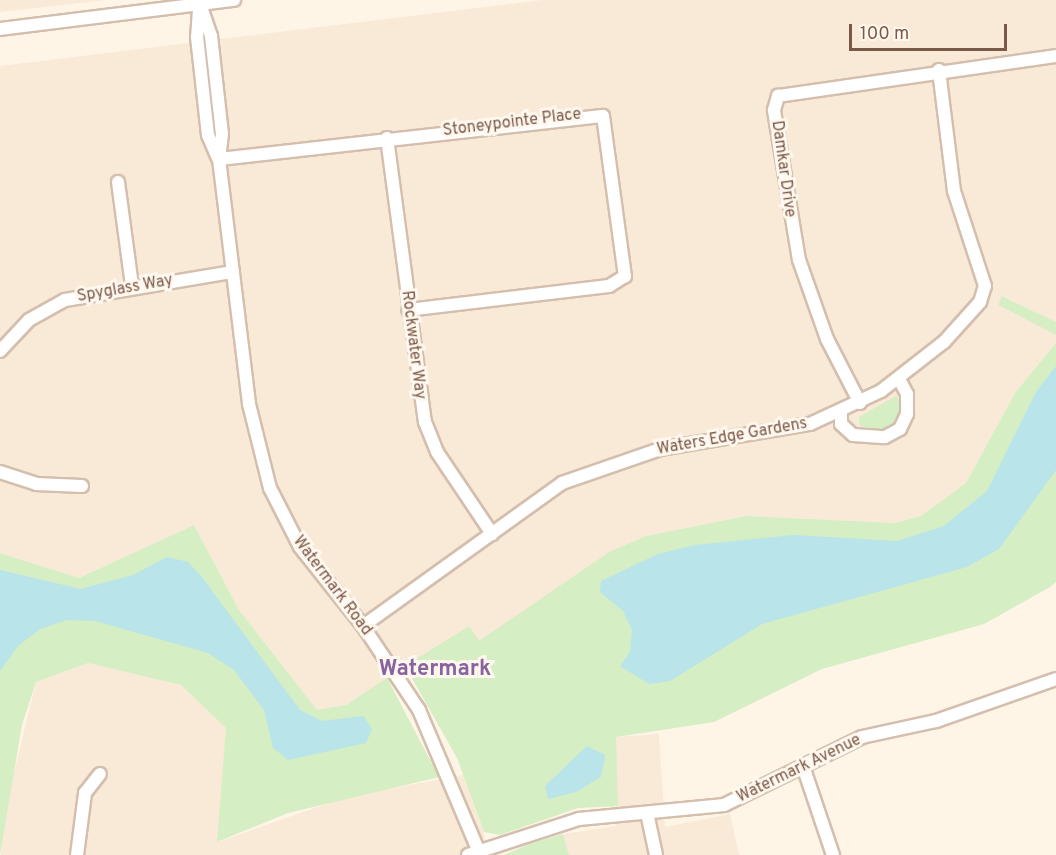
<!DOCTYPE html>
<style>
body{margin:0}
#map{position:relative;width:1056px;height:855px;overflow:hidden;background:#fef5e7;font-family:Overpass,sans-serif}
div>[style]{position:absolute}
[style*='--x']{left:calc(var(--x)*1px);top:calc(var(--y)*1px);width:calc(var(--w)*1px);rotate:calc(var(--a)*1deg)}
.residential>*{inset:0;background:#f9e9d7}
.green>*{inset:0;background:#d5eec3}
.water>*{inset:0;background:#b8e4ea}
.roads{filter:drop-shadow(2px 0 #d4bead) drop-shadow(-2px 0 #d4bead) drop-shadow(0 2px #d4bead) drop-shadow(0 -2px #d4bead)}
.minor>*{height:12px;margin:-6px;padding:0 6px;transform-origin:6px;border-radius:6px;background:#fff}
span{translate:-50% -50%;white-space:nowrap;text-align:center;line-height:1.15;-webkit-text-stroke:6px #fff8ef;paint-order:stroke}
.street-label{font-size:16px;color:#7b5948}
.district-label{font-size:22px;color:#8a639e;font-weight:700}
.scale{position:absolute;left:849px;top:24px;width:158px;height:27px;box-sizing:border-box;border:3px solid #7b5948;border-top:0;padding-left:8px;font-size:18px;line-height:21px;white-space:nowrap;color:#7b5948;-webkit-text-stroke:4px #fff8ef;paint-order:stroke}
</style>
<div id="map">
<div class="residential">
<div style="clip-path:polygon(0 0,106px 0,0 12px)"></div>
<div style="clip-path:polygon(542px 0,1056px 0,1056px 322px,1003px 296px,998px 305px,1056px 335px,1056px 343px,1015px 393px,966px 483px,921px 516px,895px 523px,746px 516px,646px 536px,609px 552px,479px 642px,469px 626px,346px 705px,317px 710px,239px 610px,194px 525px,79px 578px,0 553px,0 66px)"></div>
<div style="clip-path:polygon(88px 663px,181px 685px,226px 728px,218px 842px,349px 796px,463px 775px,484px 832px,486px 855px,1px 855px,4px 814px,36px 682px)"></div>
<div style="clip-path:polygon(659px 734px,665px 827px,730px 814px,739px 855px,569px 855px,563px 834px,616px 826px,616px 737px)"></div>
</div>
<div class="green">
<div style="clip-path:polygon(1002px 296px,1056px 322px,1056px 335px,998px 305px)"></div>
<div style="clip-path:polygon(1056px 343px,1056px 582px,1050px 587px,984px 624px,822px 669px,714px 722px,616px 737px,618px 806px,578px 808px,500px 835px,484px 832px,457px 758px,405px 666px,469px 626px,479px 641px,609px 552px,646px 536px,746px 516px,895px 523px,921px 516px,966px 483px,1015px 393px)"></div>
<div style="clip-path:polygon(896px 396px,904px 405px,898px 424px,882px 433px,859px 425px,859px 417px)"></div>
<div style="clip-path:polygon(194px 525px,239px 610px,317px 710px,346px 705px,387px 678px,439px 777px,288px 813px,217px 842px,226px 728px,181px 685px,88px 663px,36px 682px,22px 725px,0 855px,0 553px,79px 578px)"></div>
<div style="clip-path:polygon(563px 834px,569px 855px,504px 855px,532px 843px)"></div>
</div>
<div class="water">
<div style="clip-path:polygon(1056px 366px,1056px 470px,999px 549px,967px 567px,762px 624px,670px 681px,649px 684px,620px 666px,630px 652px,632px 630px,623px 611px,600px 592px,601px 581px,658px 554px,695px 545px,793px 535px,897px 541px,944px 526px,987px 491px,1036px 392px)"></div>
<div style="clip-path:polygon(167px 557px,188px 562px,201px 576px,300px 710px,322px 721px,363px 716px,372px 729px,366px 743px,288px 760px,273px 748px,264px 710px,234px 670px,208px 653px,95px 621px,67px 620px,40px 629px,18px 646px,0 671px,0 570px,81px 589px,133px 575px)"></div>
<div style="clip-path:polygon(587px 746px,605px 755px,601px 777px,576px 792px,548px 799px,545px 786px)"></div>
</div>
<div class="roads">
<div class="minor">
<div style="--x:200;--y:4;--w:34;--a:71"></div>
<div style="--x:211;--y:36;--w:99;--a:83.6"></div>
<div style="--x:222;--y:134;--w:25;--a:97"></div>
<div style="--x:219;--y:159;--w:247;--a:83"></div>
<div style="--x:249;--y:404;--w:87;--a:76"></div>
<div style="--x:270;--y:488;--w:66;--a:63"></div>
<div style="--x:300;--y:547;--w:101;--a:51.4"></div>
<div style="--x:363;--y:626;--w:101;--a:56.3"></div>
<div style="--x:419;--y:710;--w:154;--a:67.1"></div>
<div style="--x:199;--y:10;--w:27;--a:94"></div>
<div style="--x:197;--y:37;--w:99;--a:83.6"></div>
<div style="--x:208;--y:135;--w:25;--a:67"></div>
<div style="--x:0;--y:29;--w:236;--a:-7.1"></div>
<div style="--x:387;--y:138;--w:287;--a:82.4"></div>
<div style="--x:425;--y:422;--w:32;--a:68"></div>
<div style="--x:437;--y:452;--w:99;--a:56.1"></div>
<div style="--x:219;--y:159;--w:386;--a:-6.4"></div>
<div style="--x:603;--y:116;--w:162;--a:82.2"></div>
<div style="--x:625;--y:276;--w:19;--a:148"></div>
<div style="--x:609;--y:286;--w:202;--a:173.2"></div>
<div style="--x:118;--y:182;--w:104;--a:82.3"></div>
<div style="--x:0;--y:351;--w:42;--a:-46.9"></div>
<div style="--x:29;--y:320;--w:41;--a:-29.1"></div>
<div style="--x:65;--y:300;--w:170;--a:-9.5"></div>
<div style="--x:860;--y:403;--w:72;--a:-117.3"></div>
<div style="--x:827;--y:339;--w:84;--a:-109.5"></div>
<div style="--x:799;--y:260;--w:152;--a:-99.5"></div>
<div style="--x:774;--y:110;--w:15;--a:-74"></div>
<div style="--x:778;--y:96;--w:281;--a:-8.2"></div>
<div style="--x:841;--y:412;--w:12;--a:90"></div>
<div style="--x:841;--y:424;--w:16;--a:43"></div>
<div style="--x:853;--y:435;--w:32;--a:4"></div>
<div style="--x:885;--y:437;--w:17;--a:-28"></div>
<div style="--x:900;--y:429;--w:17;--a:-65"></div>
<div style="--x:907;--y:414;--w:20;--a:-90"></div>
<div style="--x:907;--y:394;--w:17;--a:-118"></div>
<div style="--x:0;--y:472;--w:38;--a:18"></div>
<div style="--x:36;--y:484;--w:46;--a:2.5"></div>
<div style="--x:363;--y:626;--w:245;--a:-35.7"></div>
<div style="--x:562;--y:483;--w:104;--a:-19.1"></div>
<div style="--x:660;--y:449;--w:152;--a:-9.5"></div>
<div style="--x:810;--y:424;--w:78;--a:-24.9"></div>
<div style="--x:881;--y:391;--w:80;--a:-37.9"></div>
<div style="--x:944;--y:342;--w:54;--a:-48"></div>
<div style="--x:980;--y:302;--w:17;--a:-73"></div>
<div style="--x:985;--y:286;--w:100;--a:-108.1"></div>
<div style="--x:954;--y:191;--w:122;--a:-97.1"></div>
<div style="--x:803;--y:766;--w:94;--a:71.4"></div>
<div style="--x:647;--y:813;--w:43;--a:77.9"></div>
<div style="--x:77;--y:855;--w:63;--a:-82.6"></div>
<div style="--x:85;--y:793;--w:24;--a:-52"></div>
<div style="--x:468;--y:855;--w:117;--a:-18"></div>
<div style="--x:579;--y:819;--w:146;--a:-5.5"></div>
<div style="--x:724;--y:805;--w:154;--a:-26.2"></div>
<div style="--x:862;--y:737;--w:76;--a:-12.2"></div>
<div style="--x:936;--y:721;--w:127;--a:-19.3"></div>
</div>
</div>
<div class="street-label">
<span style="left:512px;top:123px;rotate:-7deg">Stoneypointe Place</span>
<span style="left:783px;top:169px;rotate:82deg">Damkar Drive</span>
<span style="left:125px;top:289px;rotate:-10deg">Spyglass Way</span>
<span style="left:413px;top:345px;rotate:83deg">Rockwater Way</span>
<span style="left:732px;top:437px;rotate:-10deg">Waters Edge Gardens</span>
<span style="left:332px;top:586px;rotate:53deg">Watermark Road</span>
<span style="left:799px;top:769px;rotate:-26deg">Watermark Avenue</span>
</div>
<div class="district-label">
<span style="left:435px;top:670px">Watermark</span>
</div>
<div class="scale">100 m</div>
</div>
